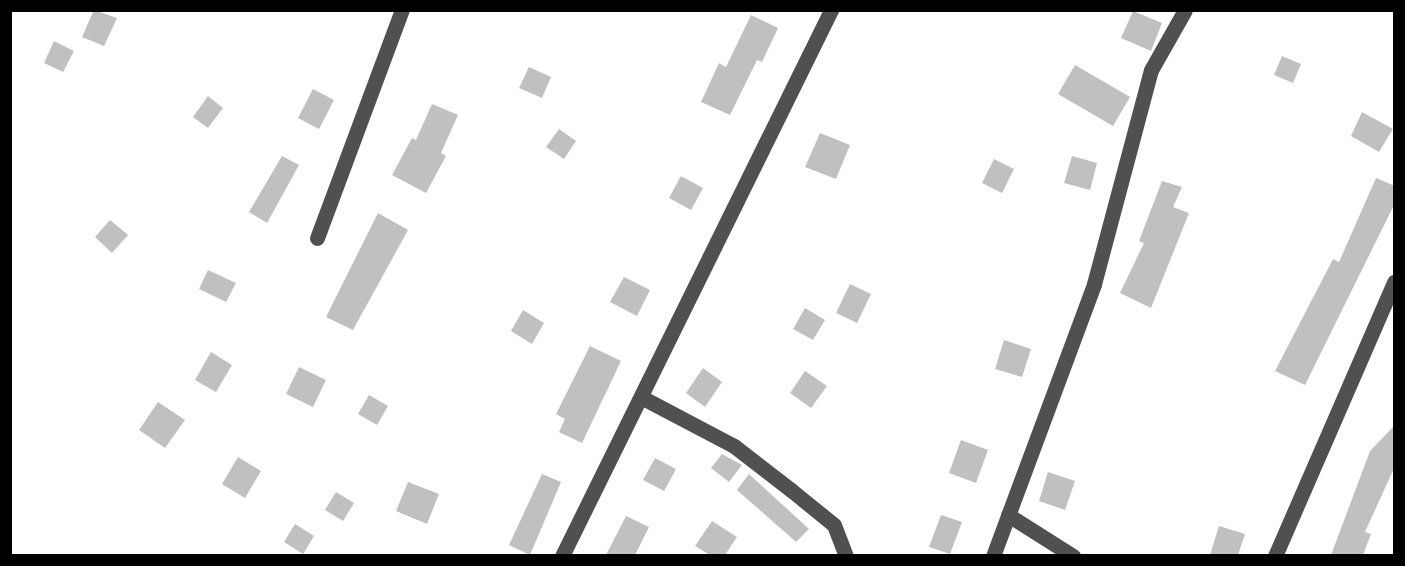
<!DOCTYPE html>
<style>
body{margin:0}
#map{position:relative;width:1405px;height:566px;overflow:hidden;background:#fff;font-family:"IBM Plex Sans",sans-serif}
div>[style]{position:absolute}
[style*='--x']{left:calc(var(--x)*1px);top:calc(var(--y)*1px);width:calc(var(--w)*1px);rotate:calc(var(--a)*1deg)}
.building>*{inset:0;background:#c0c0c0}
.minor>*{height:15px;margin:-7.5px;padding:0 7.5px;transform-origin:7.5px;border-radius:7.5px;background:#505050}
span{translate:-50% -50%;white-space:nowrap;text-align:center;line-height:1.15;-webkit-text-stroke:4.5px #fff;paint-order:stroke}
.frame{position:absolute;inset:0;border:12px solid #000;pointer-events:none}
</style>
<div id="map">
<div class="building">
<div style="clip-path:polygon(94px 10px,117px 18px,104px 46px,82px 37px)"></div>
<div style="clip-path:polygon(1133px 11px,1162px 23px,1151px 51px,1121px 38px)"></div>
<div style="clip-path:polygon(751px 15px,778px 28px,762px 62px,757px 60px,730px 115px,701px 102px,719px 63px,726px 67px)"></div>
<div style="clip-path:polygon(54px 41px,74px 51px,63px 72px,44px 63px)"></div>
<div style="clip-path:polygon(1282px 56px,1301px 64px,1293px 83px,1274px 75px)"></div>
<div style="clip-path:polygon(1075px 65px,1130px 97px,1113px 126px,1058px 94px)"></div>
<div style="clip-path:polygon(529px 67px,551px 77px,542px 98px,519px 88px)"></div>
<div style="clip-path:polygon(313px 89px,334px 100px,319px 129px,298px 118px)"></div>
<div style="clip-path:polygon(208px 96px,223px 108px,208px 128px,193px 117px)"></div>
<div style="clip-path:polygon(432px 104px,458px 115px,441px 153px,446px 156px,426px 193px,392px 175px,412px 138px,416px 140px)"></div>
<div style="clip-path:polygon(1362px 112px,1393px 129px,1379px 152px,1351px 136px)"></div>
<div style="clip-path:polygon(559px 129px,576px 141px,564px 159px,546px 147px)"></div>
<div style="clip-path:polygon(820px 133px,850px 145px,836px 179px,805px 167px)"></div>
<div style="clip-path:polygon(282px 156px,299px 165px,267px 223px,249px 212px)"></div>
<div style="clip-path:polygon(1072px 156px,1097px 163px,1090px 190px,1064px 183px)"></div>
<div style="clip-path:polygon(994px 159px,1014px 169px,1002px 193px,982px 183px)"></div>
<div style="clip-path:polygon(681px 176px,703px 188px,691px 210px,669px 198px)"></div>
<div style="clip-path:polygon(1376px 178px,1395px 186px,1395px 203px,1305px 385px,1275px 371px,1333px 259px,1339px 262px)"></div>
<div style="clip-path:polygon(1162px 181px,1182px 187px,1173px 207px,1189px 213px,1151px 308px,1120px 293px,1144px 243px,1139px 241px)"></div>
<div style="clip-path:polygon(378px 213px,408px 230px,353px 330px,326px 317px)"></div>
<div style="clip-path:polygon(110px 220px,128px 235px,112px 253px,95px 237px)"></div>
<div style="clip-path:polygon(208px 270px,236px 283px,226px 302px,199px 289px)"></div>
<div style="clip-path:polygon(624px 277px,650px 290px,637px 316px,610px 302px)"></div>
<div style="clip-path:polygon(850px 284px,871px 294px,857px 323px,836px 313px)"></div>
<div style="clip-path:polygon(805px 308px,825px 320px,813px 340px,793px 329px)"></div>
<div style="clip-path:polygon(523px 310px,544px 323px,532px 344px,511px 331px)"></div>
<div style="clip-path:polygon(1004px 340px,1031px 349px,1022px 377px,995px 369px)"></div>
<div style="clip-path:polygon(590px 346px,621px 361px,582px 443px,559px 432px,565px 419px,556px 414px)"></div>
<div style="clip-path:polygon(211px 352px,232px 365px,216px 392px,195px 380px)"></div>
<div style="clip-path:polygon(299px 367px,326px 380px,313px 407px,286px 394px)"></div>
<div style="clip-path:polygon(703px 368px,722px 382px,705px 407px,686px 393px)"></div>
<div style="clip-path:polygon(805px 371px,827px 386px,811px 408px,790px 393px)"></div>
<div style="clip-path:polygon(369px 395px,388px 406px,377px 425px,358px 414px)"></div>
<div style="clip-path:polygon(158px 402px,185px 420px,165px 448px,139px 430px)"></div>
<div style="clip-path:polygon(1395px 425px,1395px 466px,1365px 532px,1371px 534px,1363px 555px,1331px 555px,1370px 451px)"></div>
<div style="clip-path:polygon(961px 440px,988px 450px,976px 483px,949px 473px)"></div>
<div style="clip-path:polygon(722px 454px,742px 465px,729px 482px,711px 468px)"></div>
<div style="clip-path:polygon(238px 457px,261px 471px,245px 498px,222px 484px)"></div>
<div style="clip-path:polygon(655px 458px,676px 469px,664px 491px,643px 480px)"></div>
<div style="clip-path:polygon(1048px 472px,1075px 481px,1065px 510px,1039px 501px)"></div>
<div style="clip-path:polygon(542px 474px,561px 482px,530px 555px,509px 545px)"></div>
<div style="clip-path:polygon(749px 474px,809px 529px,796px 542px,737px 490px)"></div>
<div style="clip-path:polygon(408px 482px,439px 494px,427px 524px,396px 511px)"></div>
<div style="clip-path:polygon(336px 492px,354px 503px,343px 521px,325px 510px)"></div>
<div style="clip-path:polygon(941px 515px,962px 522px,950px 554px,929px 547px)"></div>
<div style="clip-path:polygon(626px 516px,649px 527px,635px 555px,606px 555px)"></div>
<div style="clip-path:polygon(712px 521px,737px 537px,725px 555px,710px 555px,695px 546px)"></div>
<div style="clip-path:polygon(295px 524px,314px 536px,303px 554px,284px 542px)"></div>
<div style="clip-path:polygon(1219px 526px,1245px 534px,1238px 555px,1210px 555px)"></div>
</div>
<div class="minor">
<div style="--x:317;--y:238;--w:243;--a:-69.6"></div>
<div style="--x:641;--y:397;--w:105;--a:27.8"></div>
<div style="--x:734;--y:446;--w:72;--a:37.7"></div>
<div style="--x:791;--y:490;--w:55;--a:39.1"></div>
<div style="--x:834;--y:525;--w:33;--a:69"></div>
<div style="--x:1008;--y:515;--w:77;--a:32.2"></div>
<div style="--x:562;--y:556;--w:609;--a:-63.77"></div>
<div style="--x:993;--y:556;--w:290;--a:-69.6"></div>
<div style="--x:1094;--y:284;--w:221;--a:-75.1"></div>
<div style="--x:1151;--y:70;--w:69;--a:-60.5"></div>
<div style="--x:1275;--y:556;--w:299;--a:-66.5"></div>
</div>
<div class="frame"></div>
</div>
